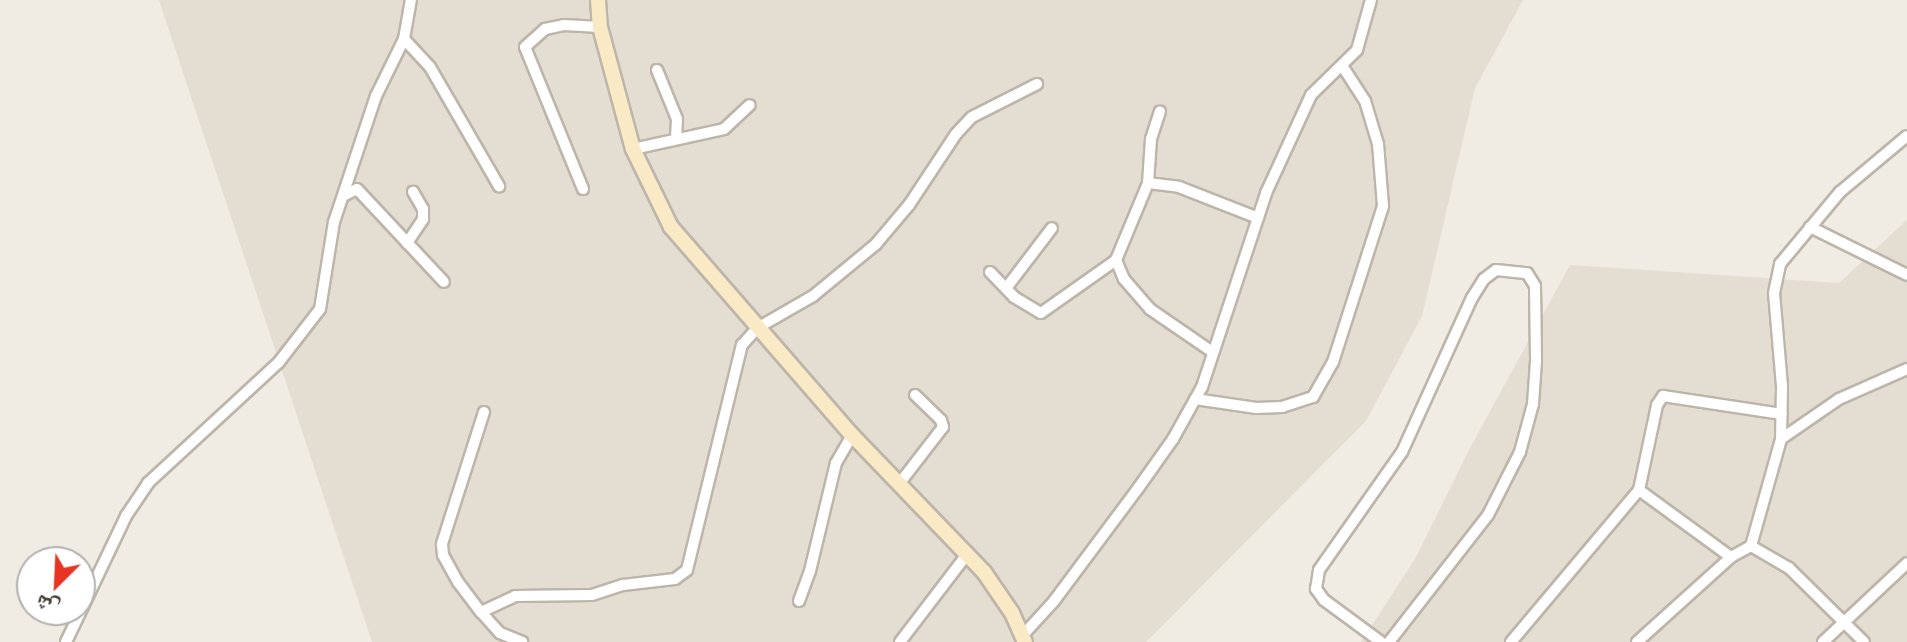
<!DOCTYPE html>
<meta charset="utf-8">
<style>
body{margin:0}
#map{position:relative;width:1907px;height:642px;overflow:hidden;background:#f0ebe3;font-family:"IBM Plex Sans","Noto Naskh Arabic",sans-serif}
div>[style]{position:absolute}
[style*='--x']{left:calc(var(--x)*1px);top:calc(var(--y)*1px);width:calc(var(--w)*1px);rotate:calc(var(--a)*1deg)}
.residential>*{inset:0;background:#e3ddd2}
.roads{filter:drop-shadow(2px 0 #bdb5aa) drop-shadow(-2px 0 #bdb5aa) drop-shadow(0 2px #bdb5aa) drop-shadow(0 -2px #bdb5aa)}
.street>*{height:10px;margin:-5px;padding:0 5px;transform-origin:5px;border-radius:5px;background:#fff}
.secondary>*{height:14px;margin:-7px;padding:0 7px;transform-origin:7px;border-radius:7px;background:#f9e9c4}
span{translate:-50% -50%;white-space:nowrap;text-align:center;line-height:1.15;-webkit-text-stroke:7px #fff;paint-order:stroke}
.north{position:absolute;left:16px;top:546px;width:80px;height:80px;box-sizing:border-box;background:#fff;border:2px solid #b3b1ae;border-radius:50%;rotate:204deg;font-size:22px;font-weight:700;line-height:32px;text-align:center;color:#413b34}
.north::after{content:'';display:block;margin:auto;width:28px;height:36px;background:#e73423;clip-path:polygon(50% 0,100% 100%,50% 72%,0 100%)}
</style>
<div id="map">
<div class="residential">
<div style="clip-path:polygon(159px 0,1523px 0,1475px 88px,1422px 316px,1366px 421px,1146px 642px,372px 642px)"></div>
<div style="clip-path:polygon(1907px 220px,1907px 642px,1361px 642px,1415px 559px,1470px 448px,1570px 265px,1839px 283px)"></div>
</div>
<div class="roads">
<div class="street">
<div style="--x:404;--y:39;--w:38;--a:47"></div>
<div style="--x:430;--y:67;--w:138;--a:59.9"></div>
<div style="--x:657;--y:70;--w:53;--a:67.8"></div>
<div style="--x:677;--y:119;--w:19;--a:93"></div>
<div style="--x:633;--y:149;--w:93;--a:-12.4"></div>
<div style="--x:724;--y:129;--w:35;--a:-43"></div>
<div style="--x:1148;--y:183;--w:44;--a:-86.1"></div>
<div style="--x:1151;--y:139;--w:29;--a:-72"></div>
<div style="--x:583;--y:189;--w:153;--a:-112.2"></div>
<div style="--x:525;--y:47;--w:27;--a:-42"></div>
<div style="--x:545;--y:29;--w:19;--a:-12"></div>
<div style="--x:564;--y:25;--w:36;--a:3"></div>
<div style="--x:345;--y:195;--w:13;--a:-27"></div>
<div style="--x:357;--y:189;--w:127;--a:46.9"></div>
<div style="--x:1810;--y:227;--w:108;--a:26.3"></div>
<div style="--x:407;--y:243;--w:29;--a:-56"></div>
<div style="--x:423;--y:219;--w:10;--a:-90"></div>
<div style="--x:423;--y:209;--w:20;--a:-120"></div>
<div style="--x:990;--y:272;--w:35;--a:46"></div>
<div style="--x:1014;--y:297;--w:31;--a:31"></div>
<div style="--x:1041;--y:313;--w:92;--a:-35.2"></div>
<div style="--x:1007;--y:287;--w:74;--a:-52.7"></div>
<div style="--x:759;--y:327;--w:62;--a:-29.9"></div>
<div style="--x:813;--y:296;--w:82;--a:-39.5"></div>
<div style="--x:876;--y:244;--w:51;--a:-49.8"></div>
<div style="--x:909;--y:205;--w:85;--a:-56.5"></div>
<div style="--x:956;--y:134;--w:23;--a:-47"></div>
<div style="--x:972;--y:117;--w:73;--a:-26.9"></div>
<div style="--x:1211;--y:351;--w:74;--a:-145.5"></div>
<div style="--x:1150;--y:309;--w:40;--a:-131"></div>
<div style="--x:1124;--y:279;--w:21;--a:-113"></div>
<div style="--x:1116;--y:260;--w:83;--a:-67.4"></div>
<div style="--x:1148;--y:183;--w:31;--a:7"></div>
<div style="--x:1179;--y:187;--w:85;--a:21.4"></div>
<div style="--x:1195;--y:399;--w:62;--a:8.4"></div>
<div style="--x:1256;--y:408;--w:26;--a:-2"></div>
<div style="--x:1282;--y:407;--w:33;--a:-18"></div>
<div style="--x:1313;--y:397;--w:40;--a:-60.3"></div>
<div style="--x:1333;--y:362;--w:164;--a:-72.2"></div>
<div style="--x:1383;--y:206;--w:62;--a:-94.6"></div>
<div style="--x:1378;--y:144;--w:45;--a:-106.8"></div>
<div style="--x:1365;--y:101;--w:40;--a:-122.9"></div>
<div style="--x:484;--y:412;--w:139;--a:107.7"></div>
<div style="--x:442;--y:544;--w:11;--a:85"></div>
<div style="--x:443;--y:555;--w:31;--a:61"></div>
<div style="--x:458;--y:582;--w:38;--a:53"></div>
<div style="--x:481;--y:612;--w:38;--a:-25"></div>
<div style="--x:515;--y:596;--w:77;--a:-0.7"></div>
<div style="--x:592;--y:595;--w:33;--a:-18"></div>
<div style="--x:623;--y:585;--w:52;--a:-6.6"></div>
<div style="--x:675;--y:579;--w:15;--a:-37"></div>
<div style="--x:687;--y:570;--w:232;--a:-76.3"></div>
<div style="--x:742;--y:345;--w:25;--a:-48"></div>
<div style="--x:1781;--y:439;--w:53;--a:-88.9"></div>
<div style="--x:1782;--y:386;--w:93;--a:-94.9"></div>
<div style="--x:1774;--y:293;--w:30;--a:-78"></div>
<div style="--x:1780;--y:264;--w:94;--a:-50.2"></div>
<div style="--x:1840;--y:192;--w:87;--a:-39.9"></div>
<div style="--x:899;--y:484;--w:72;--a:-52.3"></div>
<div style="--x:943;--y:427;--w:7;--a:-106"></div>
<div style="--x:941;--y:420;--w:36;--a:-136"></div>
<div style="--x:1639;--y:490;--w:87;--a:-78"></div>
<div style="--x:1657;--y:405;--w:11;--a:-56"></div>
<div style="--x:1663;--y:396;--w:120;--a:8.6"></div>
<div style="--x:1751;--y:546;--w:44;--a:30.1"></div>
<div style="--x:1789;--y:568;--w:105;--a:44.6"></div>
<div style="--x:799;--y:601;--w:32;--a:-70"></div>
<div style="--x:810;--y:571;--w:111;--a:-76.5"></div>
<div style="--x:836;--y:463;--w:32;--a:-60"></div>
<div style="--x:481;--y:612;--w:28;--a:48"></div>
<div style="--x:500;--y:633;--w:24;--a:22"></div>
<div style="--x:1023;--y:635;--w:46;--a:-47.6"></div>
<div style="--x:1054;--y:601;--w:142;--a:-53.3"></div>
<div style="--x:1139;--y:487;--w:59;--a:-54.7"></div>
<div style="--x:1173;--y:439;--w:60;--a:-60.9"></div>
<div style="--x:1202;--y:387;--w:204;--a:-71.7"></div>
<div style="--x:1266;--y:193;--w:108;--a:-65.3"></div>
<div style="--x:1311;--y:95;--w:64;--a:-44.4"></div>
<div style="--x:1357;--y:50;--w:52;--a:-74.4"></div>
<div style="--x:66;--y:642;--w:140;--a:-64.5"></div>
<div style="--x:126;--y:516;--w:40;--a:-56"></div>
<div style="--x:148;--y:483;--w:178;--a:-42.7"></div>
<div style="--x:279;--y:362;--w:67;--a:-52.3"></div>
<div style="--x:320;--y:309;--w:88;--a:-80.9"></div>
<div style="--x:334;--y:222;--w:133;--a:-71.6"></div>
<div style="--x:376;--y:96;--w:64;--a:-63.8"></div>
<div style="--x:404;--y:39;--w:40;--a:-80"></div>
<div style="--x:900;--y:642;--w:112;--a:-52.6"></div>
<div style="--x:1381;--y:642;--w:71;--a:-143.6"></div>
<div style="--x:1324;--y:600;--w:14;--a:-126"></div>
<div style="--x:1316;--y:589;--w:19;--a:-81"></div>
<div style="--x:1319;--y:570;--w:144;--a:-54.9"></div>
<div style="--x:1402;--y:452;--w:169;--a:-65.6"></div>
<div style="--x:1472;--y:298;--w:22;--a:-58"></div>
<div style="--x:1484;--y:279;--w:15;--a:-37"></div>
<div style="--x:1496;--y:270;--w:31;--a:6"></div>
<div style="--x:1527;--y:273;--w:15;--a:58"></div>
<div style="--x:1535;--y:286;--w:75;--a:89.2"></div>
<div style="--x:1536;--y:361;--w:43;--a:94"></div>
<div style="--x:1533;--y:404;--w:50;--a:105.2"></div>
<div style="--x:1520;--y:452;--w:71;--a:116.9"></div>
<div style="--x:1488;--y:515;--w:161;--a:127.9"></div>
<div style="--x:1511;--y:642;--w:199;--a:-49.9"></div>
<div style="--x:1639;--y:490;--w:114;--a:36.1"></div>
<div style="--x:1637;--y:642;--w:127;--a:-42.1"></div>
<div style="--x:1731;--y:557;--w:23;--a:-29"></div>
<div style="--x:1751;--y:546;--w:111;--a:-74.3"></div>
<div style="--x:1781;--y:439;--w:70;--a:-34.6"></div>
<div style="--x:1839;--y:399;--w:74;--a:-23.8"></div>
<div style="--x:1823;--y:642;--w:115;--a:-43.2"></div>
</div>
<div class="secondary">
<div style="--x:598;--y:0;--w:27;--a:86"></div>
<div style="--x:600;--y:27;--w:126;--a:74.9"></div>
<div style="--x:633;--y:149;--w:87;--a:64"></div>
<div style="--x:671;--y:227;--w:276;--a:49"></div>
<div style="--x:852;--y:435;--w:190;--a:46.1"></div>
<div style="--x:984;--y:572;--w:50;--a:55.7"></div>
<div style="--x:1012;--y:613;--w:32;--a:66"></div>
</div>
</div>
<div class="north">ش</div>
</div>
